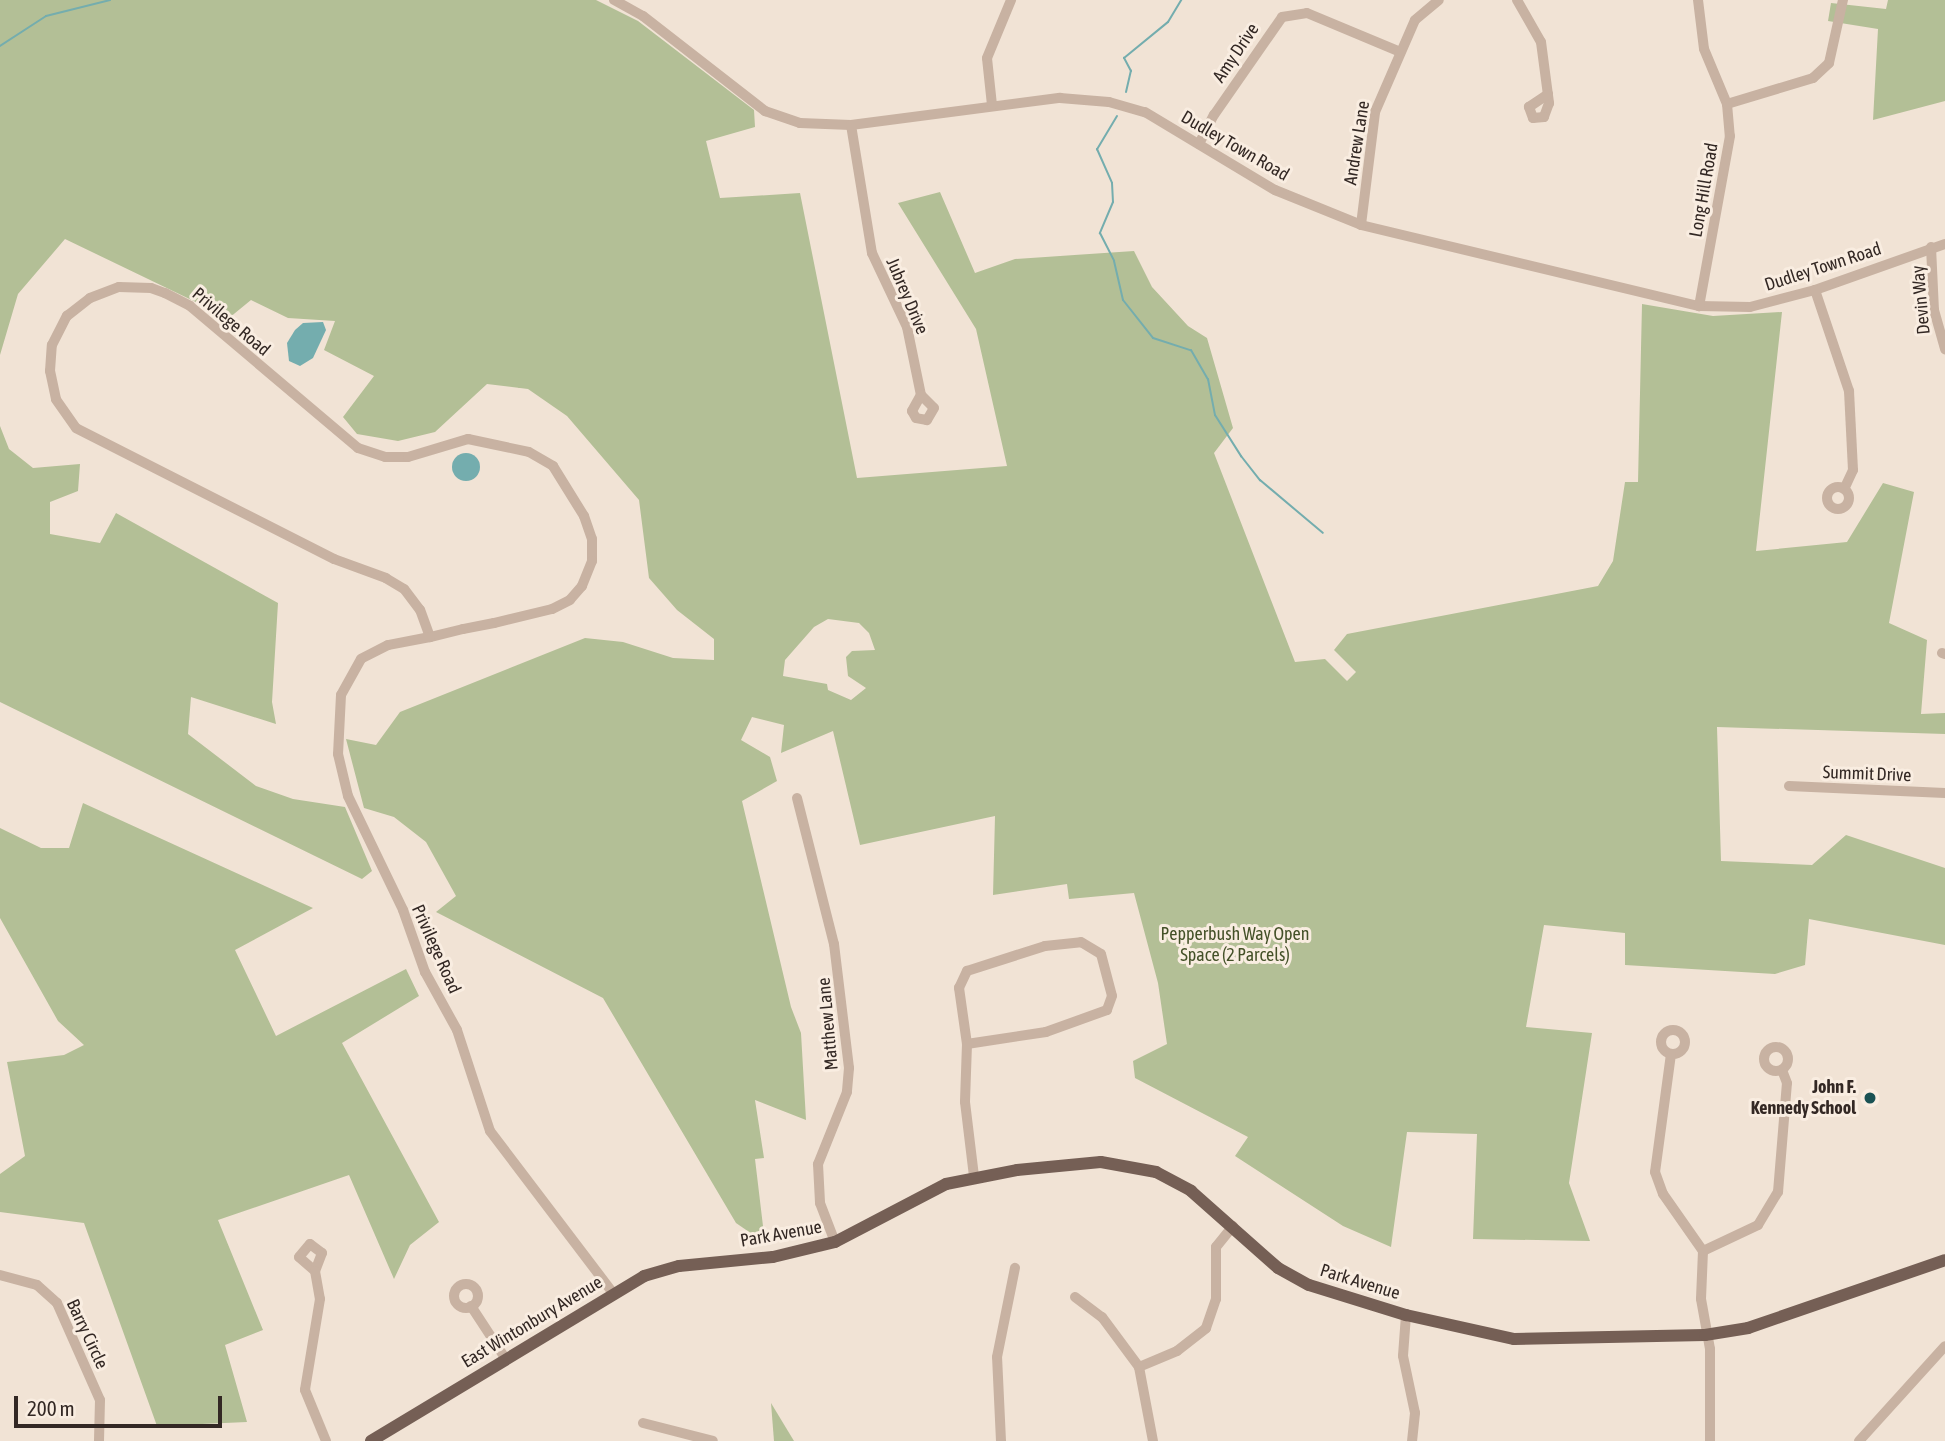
<!DOCTYPE html>
<style>
body{margin:0}
#map{position:relative;width:1945px;height:1441px;overflow:hidden;background:#f1e3d5;font-family:"Asap Condensed",sans-serif}
div>[style]{position:absolute}
[style*='--x']{left:calc(var(--x)*1px);top:calc(var(--y)*1px);width:calc(var(--w)*1px);rotate:calc(var(--a)*1deg)}
.green>*{inset:0;background:#b3bf96}
.water>*{inset:0;background:#74adae}
.round{border-radius:50%}
.stream>*{height:2px;margin:-1px;padding:0 1px;transform-origin:1px;border-radius:1px;background:#74adae}
.minor>*{height:10px;margin:-5px;padding:0 5px;transform-origin:5px;border-radius:5px;background:#c8b2a2}
.minor>.ring{margin:-5px;padding:0;box-sizing:content-box;background:none;border:10px solid #c8b2a2;border-radius:50%}
.major>*{height:12px;margin:-6px;padding:0 6px;transform-origin:6px;border-radius:6px;background:#755f55}
.dots>*{width:19px;height:19px;translate:-50% -50%;box-sizing:border-box;border:4px solid #f9ede1;border-radius:50%}
span{translate:-50% -50%;white-space:nowrap;text-align:center;line-height:1.15;-webkit-text-stroke:6px #f9ede1;paint-order:stroke}
.street-label{font-size:18px;color:#332824}
.park-label{font-size:18px;color:#445128}
.poi-label{font-size:18px;color:#332824;font-weight:700}
.right{translate:-100% -50%;text-align:right}
.scale{position:absolute;left:14px;top:1396px;width:208px;height:32px;box-sizing:border-box;border:4px solid #332824;border-top:0;padding-left:9px;font-size:21px;line-height:24px;white-space:nowrap;color:#332824;-webkit-text-stroke:5px #f9ede1;paint-order:stroke}
</style>
<div id="map">
<div class="green">
<div style="clip-path:polygon(evenodd,0 0,596px 0,638px 21px,754px 110px,755px 127px,706px 141px,720px 198px,800px 193px,857px 478px,1007px 466px,976px 329px,898px 203px,940px 192px,975px 273px,1015px 259px,1134px 251px,1152px 287px,1188px 326px,1207px 338px,1233px 428px,1214px 453px,1295px 662px,1325px 659px,1347px 681px,1356px 672px,1334px 650px,1347px 634px,1598px 586px,1613px 561px,1625px 482px,1638px 482px,1642px 304px,1713px 316px,1782px 312px,1756px 551px,1847px 542px,1883px 483px,1914px 492px,1889px 623px,1927px 640px,1921px 714px,1945px 713px,1945px 734px,1717px 727px,1721px 861px,1812px 865px,1846px 835px,1945px 868px,1945px 945px,1809px 919px,1805px 965px,1775px 974px,1625px 965px,1625px 933px,1544px 925px,1526px 1027px,1592px 1033px,1569px 1183px,1590px 1241px,1473px 1239px,1477px 1134px,1407px 1132px,1391px 1247px,1343px 1226px,1235px 1156px,1248px 1137px,1135px 1078px,1133px 1061px,1167px 1044px,1158px 983px,1134px 893px,1069px 899px,1067px 884px,993px 895px,995px 816px,860px 845px,833px 731px,781px 753px,784px 725px,752px 717px,741px 740px,770px 757px,777px 781px,742px 801px,791px 1007px,801px 1033px,806px 1120px,755px 1100px,764px 1158px,755px 1159px,765px 1243px,736px 1223px,603px 998px,436px 912px,456px 896px,426px 842px,394px 817px,364px 808px,346px 739px,376px 745px,400px 712px,585px 638px,623px 642px,673px 658px,714px 660px,714px 639px,677px 610px,649px 578px,639px 500px,567px 416px,528px 389px,487px 384px,435px 432px,398px 441px,357px 434px,343px 417px,374px 376px,324px 350px,335px 321px,288px 318px,251px 300px,229px 318px,65px 239px,18px 294px,0 355px,0 0,828px 619px,859px 623px,869px 633px,875px 650px,852px 651px,846px 657px,848px 676px,866px 688px,851px 700px,828px 690px,827px 684px,783px 676px,785px 660px,814px 627px,828px 619px)"></div>
<div style="clip-path:polygon(1888px 0,1945px 0,1945px 101px,1873px 120px,1878px 29px,1828px 21px,1831px 3px,1886px 9px)"></div>
<div style="clip-path:polygon(0 426px,9px 449px,33px 468px,80px 464px,78px 491px,50px 502px,50px 534px,100px 543px,116px 513px,278px 603px,272px 702px,276px 724px,191px 697px,188px 734px,256px 786px,293px 799px,345px 807px,372px 871px,362px 879px,0 702px)"></div>
<div style="clip-path:polygon(83px 803px,313px 908px,235px 950px,276px 1036px,406px 969px,419px 996px,342px 1043px,439px 1222px,410px 1245px,394px 1279px,349px 1175px,218px 1220px,263px 1330px,225px 1345px,247px 1422px,157px 1426px,84px 1223px,0 1212px,0 1174px,25px 1156px,7px 1062px,64px 1055px,84px 1045px,58px 1021px,0 918px,0 828px,41px 848px,69px 848px)"></div>
<div style="clip-path:polygon(771px 1403px,794px 1441px,774px 1441px)"></div>
</div>
<div class="water">
<div style="clip-path:polygon(323px 322px,326px 330px,313px 358px,300px 366px,289px 361px,287px 343px,295px 330px,303px 323px)"></div>
<div class="round" style="left:452px;top:453px;width:28px;height:28px"></div>
</div>
<div class="stream">
<div style="--x:0;--y:46;--w:55;--a:-33.1"></div>
<div style="--x:46;--y:16;--w:66;--a:-14"></div>
<div style="--x:1126;--y:92;--w:22;--a:-77"></div>
<div style="--x:1131;--y:71;--w:15;--a:-118"></div>
<div style="--x:1124;--y:58;--w:57;--a:-39.3"></div>
<div style="--x:1168;--y:22;--w:26;--a:-59"></div>
<div style="--x:1117;--y:116;--w:39;--a:121"></div>
<div style="--x:1097;--y:149;--w:37;--a:66"></div>
<div style="--x:1112;--y:183;--w:19;--a:87"></div>
<div style="--x:1113;--y:202;--w:34;--a:113"></div>
<div style="--x:1100;--y:233;--w:31;--a:63"></div>
<div style="--x:1114;--y:261;--w:40;--a:77"></div>
<div style="--x:1123;--y:300;--w:48;--a:51.7"></div>
<div style="--x:1153;--y:338;--w:40;--a:18"></div>
<div style="--x:1191;--y:350;--w:34;--a:60"></div>
<div style="--x:1208;--y:379;--w:37;--a:79"></div>
<div style="--x:1215;--y:415;--w:49;--a:57.6"></div>
<div style="--x:1241;--y:456;--w:31;--a:52"></div>
<div style="--x:1260;--y:480;--w:82;--a:40.1"></div>
</div>
<div class="minor">
<div style="--x:614;--y:0;--w:33;--a:29"></div>
<div style="--x:643;--y:16;--w:155;--a:37.9"></div>
<div style="--x:765;--y:111;--w:37;--a:19"></div>
<div style="--x:800;--y:123;--w:51;--a:2.2"></div>
<div style="--x:851;--y:125;--w:211;--a:-7.4"></div>
<div style="--x:1060;--y:98;--w:49;--a:4.7"></div>
<div style="--x:1109;--y:102;--w:37;--a:16"></div>
<div style="--x:1145;--y:112;--w:152;--a:31"></div>
<div style="--x:1275;--y:190;--w:93;--a:22.1"></div>
<div style="--x:1361;--y:225;--w:348;--a:13.5"></div>
<div style="--x:1699;--y:306;--w:51;--a:1.1"></div>
<div style="--x:1750;--y:307;--w:67;--a:-14.7"></div>
<div style="--x:1815;--y:290;--w:138;--a:-19.5"></div>
<div style="--x:1517;--y:0;--w:48;--a:60.3"></div>
<div style="--x:1541;--y:42;--w:62;--a:82.5"></div>
<div style="--x:1549;--y:103;--w:15;--a:110"></div>
<div style="--x:1544;--y:117;--w:11;--a:175"></div>
<div style="--x:1533;--y:118;--w:12;--a:-110"></div>
<div style="--x:1529;--y:107;--w:23;--a:-34"></div>
<div style="--x:1698;--y:0;--w:49;--a:83"></div>
<div style="--x:1704;--y:49;--w:60;--a:67.3"></div>
<div style="--x:1727;--y:104;--w:32;--a:85"></div>
<div style="--x:1730;--y:136;--w:173;--a:100.3"></div>
<div style="--x:1727;--y:104;--w:90;--a:-16.8"></div>
<div style="--x:1813;--y:78;--w:22;--a:-43"></div>
<div style="--x:1829;--y:63;--w:65;--a:-77.5"></div>
<div style="--x:992;--y:105;--w:47;--a:-96.1"></div>
<div style="--x:987;--y:58;--w:63;--a:-67.5"></div>
<div style="--x:851;--y:125;--w:130;--a:80.7"></div>
<div style="--x:872;--y:253;--w:82;--a:64.7"></div>
<div style="--x:907;--y:327;--w:69;--a:78.4"></div>
<div style="--x:921;--y:395;--w:18;--a:45"></div>
<div style="--x:934;--y:408;--w:14;--a:120"></div>
<div style="--x:927;--y:420;--w:11;--a:-170"></div>
<div style="--x:916;--y:418;--w:8;--a:-120"></div>
<div style="--x:912;--y:411;--w:18;--a:-61"></div>
<div style="--x:1199;--y:144;--w:33;--a:-63"></div>
<div style="--x:1214;--y:115;--w:119;--a:-55.2"></div>
<div style="--x:1282;--y:17;--w:25;--a:-9"></div>
<div style="--x:1307;--y:13;--w:99;--a:22.7"></div>
<div style="--x:1361;--y:225;--w:114;--a:-82.9"></div>
<div style="--x:1375;--y:112;--w:100;--a:-66.5"></div>
<div style="--x:1415;--y:20;--w:31;--a:-40"></div>
<div style="--x:1931;--y:247;--w:63;--a:87.3"></div>
<div style="--x:1934;--y:310;--w:41;--a:74.2"></div>
<div style="--x:1815;--y:290;--w:107;--a:71.4"></div>
<div style="--x:1849;--y:391;--w:79;--a:87.1"></div>
<div style="--x:1853;--y:470;--w:21;--a:115"></div>
<div class="ring" style="left:1827px;top:487px;width:12px;height:12px"></div>
<div style="--x:430;--y:637;--w:29;--a:-110"></div>
<div style="--x:420;--y:610;--w:26;--a:-127"></div>
<div style="--x:404;--y:589;--w:21;--a:-149"></div>
<div style="--x:386;--y:578;--w:55;--a:-159.9"></div>
<div style="--x:334;--y:559;--w:289;--a:-153.1"></div>
<div style="--x:76;--y:428;--w:35;--a:-125"></div>
<div style="--x:56;--y:399;--w:29;--a:-102"></div>
<div style="--x:50;--y:371;--w:26;--a:-86"></div>
<div style="--x:52;--y:345;--w:33;--a:-63"></div>
<div style="--x:67;--y:316;--w:29;--a:-38"></div>
<div style="--x:90;--y:298;--w:31;--a:-21"></div>
<div style="--x:119;--y:287;--w:32;--a:2"></div>
<div style="--x:151;--y:288;--w:15;--a:20"></div>
<div style="--x:165;--y:293;--w:28;--a:27"></div>
<div style="--x:190;--y:306;--w:220;--a:40.2"></div>
<div style="--x:358;--y:448;--w:28;--a:18"></div>
<div style="--x:385;--y:457;--w:23;--a:0"></div>
<div style="--x:408;--y:457;--w:63;--a:-16.7"></div>
<div style="--x:468;--y:439;--w:62;--a:12"></div>
<div style="--x:529;--y:452;--w:28;--a:30"></div>
<div style="--x:553;--y:466;--w:59;--a:58.2"></div>
<div style="--x:584;--y:516;--w:24;--a:71"></div>
<div style="--x:592;--y:539;--w:22;--a:90"></div>
<div style="--x:592;--y:561;--w:27;--a:112"></div>
<div style="--x:582;--y:586;--w:18;--a:131"></div>
<div style="--x:570;--y:600;--w:20;--a:153"></div>
<div style="--x:552;--y:609;--w:60;--a:166.4"></div>
<div style="--x:494;--y:623;--w:32;--a:169"></div>
<div style="--x:463;--y:629;--w:34;--a:166"></div>
<div style="--x:430;--y:637;--w:43;--a:169.2"></div>
<div style="--x:388;--y:645;--w:30;--a:153"></div>
<div style="--x:361;--y:659;--w:41;--a:119.1"></div>
<div style="--x:341;--y:695;--w:59;--a:92.9"></div>
<div style="--x:338;--y:754;--w:43;--a:76.6"></div>
<div style="--x:348;--y:796;--w:127;--a:64.2"></div>
<div style="--x:403;--y:910;--w:66;--a:70.5"></div>
<div style="--x:425;--y:972;--w:66;--a:61.1"></div>
<div style="--x:457;--y:1030;--w:106;--a:71.9"></div>
<div style="--x:490;--y:1131;--w:203;--a:52.8"></div>
<div style="--x:1942;--y:653;--w:3;--a:18"></div>
<div style="--x:1789;--y:786;--w:156;--a:2.6"></div>
<div style="--x:797;--y:798;--w:151;--a:75.8"></div>
<div style="--x:834;--y:944;--w:125;--a:83.1"></div>
<div style="--x:849;--y:1068;--w:24;--a:95"></div>
<div style="--x:847;--y:1092;--w:78;--a:111.9"></div>
<div style="--x:818;--y:1164;--w:39;--a:87"></div>
<div style="--x:820;--y:1203;--w:42;--a:69"></div>
<div style="--x:1081;--y:942;--w:23;--a:31"></div>
<div style="--x:1101;--y:954;--w:43;--a:75.3"></div>
<div style="--x:1112;--y:996;--w:15;--a:110"></div>
<div style="--x:1107;--y:1010;--w:65;--a:160.2"></div>
<div style="--x:1046;--y:1032;--w:80;--a:171.4"></div>
<div style="--x:967;--y:1044;--w:57;--a:-98.1"></div>
<div style="--x:959;--y:988;--w:19;--a:-65"></div>
<div style="--x:967;--y:971;--w:82;--a:-17.8"></div>
<div style="--x:1045;--y:946;--w:36;--a:-6"></div>
<div class="ring" style="left:1661px;top:1030px;width:14px;height:14px"></div>
<div style="--x:967;--y:1044;--w:58;--a:92"></div>
<div style="--x:965;--y:1102;--w:75;--a:83.1"></div>
<div class="ring" style="left:1764px;top:1047px;width:14px;height:14px"></div>
<div style="--x:1671;--y:1054;--w:119;--a:97.7"></div>
<div style="--x:1655;--y:1172;--w:23;--a:70"></div>
<div style="--x:1663;--y:1194;--w:70;--a:54.9"></div>
<div style="--x:1703;--y:1251;--w:48;--a:92.4"></div>
<div style="--x:1701;--y:1299;--w:51;--a:79.8"></div>
<div style="--x:1710;--y:1349;--w:92;--a:90"></div>
<div style="--x:1703;--y:1251;--w:61;--a:-25.3"></div>
<div style="--x:1758;--y:1225;--w:39;--a:-59"></div>
<div style="--x:1778;--y:1192;--w:109;--a:-85.3"></div>
<div style="--x:1787;--y:1083;--w:14;--a:-111"></div>
<div style="--x:315;--y:1271;--w:21;--a:-139"></div>
<div style="--x:299;--y:1257;--w:17;--a:-50"></div>
<div style="--x:310;--y:1244;--w:15;--a:37"></div>
<div style="--x:322;--y:1253;--w:19;--a:111"></div>
<div style="--x:315;--y:1271;--w:28;--a:80"></div>
<div style="--x:320;--y:1299;--w:92;--a:99.4"></div>
<div style="--x:305;--y:1390;--w:55;--a:67.6"></div>
<div style="--x:0;--y:1275;--w:38;--a:15"></div>
<div style="--x:37;--y:1285;--w:27;--a:42"></div>
<div style="--x:57;--y:1303;--w:106;--a:66.1"></div>
<div style="--x:100;--y:1400;--w:41;--a:91.4"></div>
<div class="ring" style="left:454px;top:1284px;width:14px;height:14px"></div>
<div style="--x:1075;--y:1297;--w:34;--a:37"></div>
<div style="--x:1102;--y:1317;--w:62;--a:53.5"></div>
<div style="--x:1139;--y:1367;--w:75;--a:79.3"></div>
<div style="--x:471;--y:1306;--w:62;--a:56.8"></div>
<div style="--x:1406;--y:1315;--w:41;--a:94.2"></div>
<div style="--x:1403;--y:1356;--w:58;--a:78.1"></div>
<div style="--x:1415;--y:1413;--w:28;--a:96"></div>
<div style="--x:1139;--y:1367;--w:41;--a:-22.8"></div>
<div style="--x:1177;--y:1351;--w:37;--a:-38"></div>
<div style="--x:1206;--y:1328;--w:31;--a:-71"></div>
<div style="--x:1216;--y:1299;--w:52;--a:-90"></div>
<div style="--x:1216;--y:1247;--w:27;--a:-51"></div>
<div style="--x:643;--y:1423;--w:72;--a:14.4"></div>
<div style="--x:1001;--y:1441;--w:84;--a:-92.7"></div>
<div style="--x:997;--y:1357;--w:91;--a:-78.6"></div>
<div style="--x:1859;--y:1441;--w:128;--a:-47.8"></div>
</div>
<div class="major">
<div style="--x:371;--y:1441;--w:319;--a:-31.1"></div>
<div style="--x:644;--y:1276;--w:36;--a:-16"></div>
<div style="--x:679;--y:1266;--w:94;--a:-5.5"></div>
<div style="--x:773;--y:1257;--w:64;--a:-13.6"></div>
<div style="--x:835;--y:1242;--w:125;--a:-27.6"></div>
<div style="--x:946;--y:1184;--w:72;--a:-11.2"></div>
<div style="--x:1017;--y:1170;--w:84;--a:-5.4"></div>
<div style="--x:1101;--y:1162;--w:56;--a:10.3"></div>
<div style="--x:1156;--y:1172;--w:40;--a:28"></div>
<div style="--x:1191;--y:1191;--w:116;--a:41.5"></div>
<div style="--x:1278;--y:1268;--w:35;--a:29"></div>
<div style="--x:1309;--y:1285;--w:102;--a:17.2"></div>
<div style="--x:1406;--y:1315;--w:111;--a:12.5"></div>
<div style="--x:1514;--y:1339;--w:191;--a:-1.2"></div>
<div style="--x:1705;--y:1335;--w:44;--a:-9.2"></div>
<div style="--x:1748;--y:1328;--w:208;--a:-19"></div>
</div>
<div class="dots">
<div style="left:1870px;top:1098px;background:#1a5254"></div>
</div>
<div class="street-label">
<span style="left:1236px;top:53px;rotate:-56deg">Amy Drive</span>
<span style="left:1357px;top:143px;rotate:-81deg">Andrew Lane</span>
<span style="left:1235px;top:146px;rotate:30deg">Dudley Town Road</span>
<span style="left:1704px;top:190px;rotate:-80deg">Long Hill Road</span>
<span style="left:1823px;top:267px;rotate:-18deg">Dudley Town Road</span>
<span style="left:907px;top:296px;rotate:67deg">Jubrey Drive</span>
<span style="left:1921px;top:300px;rotate:-95deg">Devin Way</span>
<span style="left:231px;top:322px;rotate:40deg">Privilege Road</span>
<span style="left:1867px;top:774px;rotate:2deg">Summit Drive</span>
<span style="left:436px;top:949px;rotate:66deg">Privilege Road</span>
<span style="left:828px;top:1024px;rotate:-95deg">Matthew Lane</span>
<span style="left:781px;top:1234px;rotate:-10deg">Park Avenue</span>
<span style="left:1360px;top:1282px;rotate:17deg">Park Avenue</span>
<span style="left:532px;top:1322px;rotate:-31deg">East Wintonbury Avenue</span>
<span style="left:87px;top:1334px;rotate:65deg">Barry Circle</span>
</div>
<div class="park-label">
<span style="left:1235px;top:945px">Pepperbush Way Open<br>Space (2 Parcels)</span>
</div>
<div class="poi-label">
<span class="right" style="left:1856px;top:1098px">John F.<br>Kennedy School</span>
</div>
<div class="scale">200 m</div>
</div>
